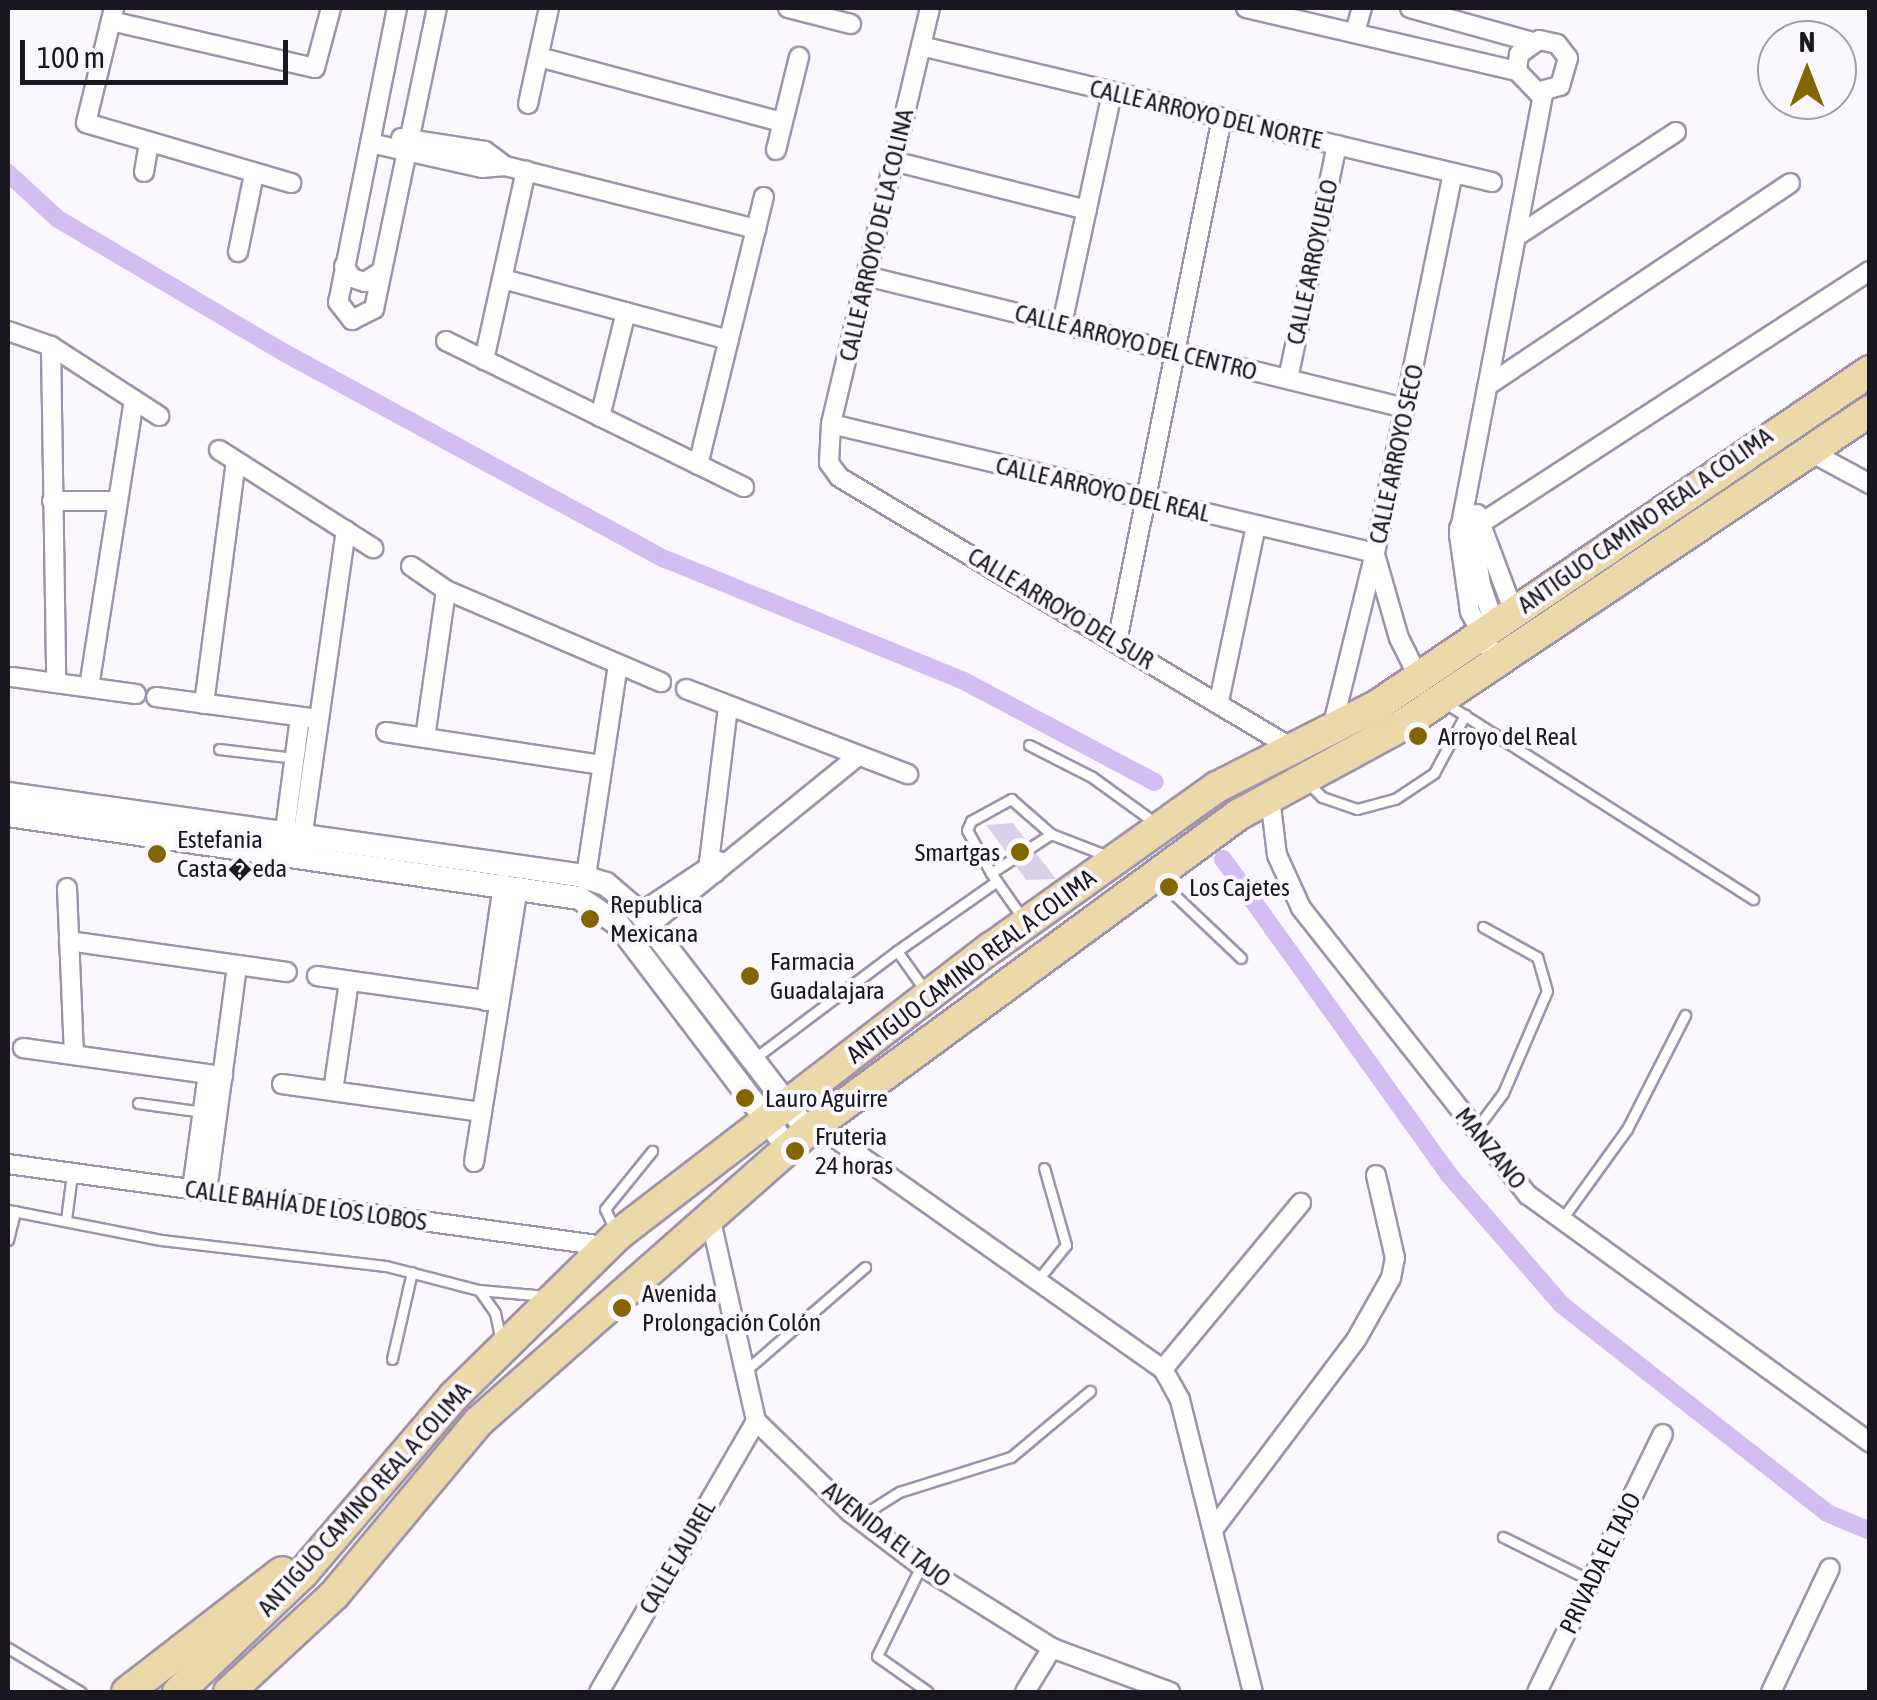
<!DOCTYPE html>
<meta charset="utf-8">
<style>
body{margin:0}
#map{position:relative;width:1877px;height:1700px;overflow:hidden;background:#faf8fe;font-family:"Asap Condensed",sans-serif}
div>[style]{position:absolute}
[style*='--x']{left:calc(var(--x)*1px);top:calc(var(--y)*1px);width:calc(var(--w)*1px);rotate:calc(var(--a)*1deg)}
.canal>*{height:18px;margin:-9px;padding:0 9px;transform-origin:9px;border-radius:9px;background:#d2bcf2}
.building>*{inset:0;background:#dbd0eb}
.roads{filter:drop-shadow(2px 0 #9d93ac) drop-shadow(-2px 0 #9d93ac) drop-shadow(0 2px #9d93ac) drop-shadow(0 -2px #9d93ac)}
.service>*{height:9px;margin:-4.5px;padding:0 4.5px;transform-origin:4.5px;border-radius:4.5px;background:#fff}
.minor>*{height:18px;margin:-9px;padding:0 9px;transform-origin:9px;border-radius:9px;background:#fff}
.tertiary>*{height:22px;margin:-11px;padding:0 11px;transform-origin:11px;border-radius:11px;background:#fff}
.primary>*{height:30px;margin:-15px;padding:0 15px;transform-origin:15px;border-radius:15px;background:#ecd9a9}
.dots>*{width:28px;height:28px;translate:-50% -50%;box-sizing:border-box;border:5px solid #faf8fe;border-radius:50%}
span{translate:-50% -50%;white-space:nowrap;text-align:center;line-height:1.15;-webkit-text-stroke:8px #faf8fe;paint-order:stroke}
.street-label{font-size:25px;color:#1b1721}
.poi-label{font-size:25px;color:#1b1721}
.left{translate:0 -50%;text-align:left}
.right{translate:-100% -50%;text-align:right}
.frame{position:absolute;inset:0;border:10px solid #1b1721;pointer-events:none}
.north{position:absolute;left:1757px;top:20px;width:100px;height:100px;box-sizing:border-box;background:#faf8fe;border:2px solid #a19ea6;border-radius:50%;rotate:0deg;font-size:28px;font-weight:700;line-height:40px;text-align:center;color:#1b1721}
.north::after{content:'';display:block;margin:auto;width:35px;height:45px;background:#846600;clip-path:polygon(50% 0,100% 100%,50% 72%,0 100%)}
.scale{position:absolute;left:20px;top:40px;width:268px;height:45px;box-sizing:border-box;border:5px solid #1b1721;border-top:0;padding-left:12px;font-size:30px;line-height:35px;white-space:nowrap;color:#1b1721;-webkit-text-stroke:8px #faf8fe;paint-order:stroke}
</style>
<div id="map">
<div class="canal">
<div style="--x:8;--y:173;--w:68;--a:42.6"></div>
<div style="--x:58;--y:219;--w:261;--a:30.6"></div>
<div style="--x:283;--y:352;--w:434;--a:28.5"></div>
<div style="--x:665;--y:559;--w:321;--a:22.2"></div>
<div style="--x:962;--y:680;--w:218;--a:27.9"></div>
<div style="--x:1223;--y:859;--w:388;--a:54.4"></div>
<div style="--x:1449;--y:1175;--w:172;--a:49"></div>
<div style="--x:1562;--y:1305;--w:337;--a:38.1"></div>
<div style="--x:1827;--y:1513;--w:47;--a:22.7"></div>
</div>
<div class="building">
<div style="clip-path:polygon(1013px 823px,1026px 840px,1007px 853px,986px 825px)"></div>
<div style="clip-path:polygon(1036px 853px,1056px 879px,1026px 880px,1016px 866px)"></div>
</div>
<div class="roads">
<div class="service">
<div style="--x:1447;--y:704;--w:363;--a:32.5"></div>
<div style="--x:1029;--y:745;--w:71;--a:26.9"></div>
<div style="--x:1092;--y:777;--w:77;--a:36"></div>
<div style="--x:219;--y:749;--w:77;--a:6.8"></div>
<div style="--x:1310;--y:785;--w:17;--a:45"></div>
<div style="--x:1322;--y:797;--w:37;--a:19"></div>
<div style="--x:1357;--y:809;--w:39;--a:-15"></div>
<div style="--x:1395;--y:799;--w:47;--a:-33.7"></div>
<div style="--x:1434;--y:773;--w:66;--a:-61.9"></div>
<div style="--x:991;--y:873;--w:49;--a:-119.2"></div>
<div style="--x:967;--y:830;--w:10;--a:-66"></div>
<div style="--x:971;--y:821;--w:46;--a:-28.8"></div>
<div style="--x:1011;--y:799;--w:53;--a:41.2"></div>
<div style="--x:1159;--y:880;--w:113;--a:43.6"></div>
<div style="--x:1024;--y:920;--w:57;--a:-125.1"></div>
<div style="--x:991;--y:873;--w:72;--a:-33"></div>
<div style="--x:1051;--y:834;--w:61;--a:21.1"></div>
<div style="--x:897;--y:951;--w:122;--a:-35"></div>
<div style="--x:755;--y:1058;--w:178;--a:-37"></div>
<div style="--x:897;--y:951;--w:52;--a:54.5"></div>
<div style="--x:138;--y:1103;--w:66;--a:7.9"></div>
<div style="--x:1476;--y:1129;--w:45;--a:-53.1"></div>
<div style="--x:1503;--y:1093;--w:111;--a:-66.7"></div>
<div style="--x:1547;--y:991;--w:35;--a:-106"></div>
<div style="--x:1537;--y:957;--w:62;--a:-150.9"></div>
<div style="--x:8;--y:1210;--w:156;--a:11.1"></div>
<div style="--x:161;--y:1240;--w:226;--a:6.6"></div>
<div style="--x:386;--y:1266;--w:96;--a:14.5"></div>
<div style="--x:479;--y:1290;--w:67;--a:5.1"></div>
<div style="--x:1562;--y:1219;--w:111;--a:-54.2"></div>
<div style="--x:1627;--y:1129;--w:128;--a:-63"></div>
<div style="--x:66;--y:1220;--w:47;--a:-82.7"></div>
<div style="--x:614;--y:1228;--w:21;--a:-115"></div>
<div style="--x:605;--y:1209;--w:75;--a:-51"></div>
<div style="--x:8;--y:1240;--w:30;--a:-76"></div>
<div style="--x:1040;--y:1277;--w:41;--a:-50.9"></div>
<div style="--x:1066;--y:1245;--w:80;--a:-105.9"></div>
<div style="--x:479;--y:1290;--w:28;--a:55"></div>
<div style="--x:495;--y:1313;--w:30;--a:78"></div>
<div style="--x:392;--y:1359;--w:89;--a:-77.1"></div>
<div style="--x:745;--y:1371;--w:159;--a:-40.9"></div>
<div style="--x:858;--y:1518;--w:49;--a:-32.4"></div>
<div style="--x:899;--y:1492;--w:117;--a:-17.4"></div>
<div style="--x:1011;--y:1457;--w:103;--a:-39.9"></div>
<div style="--x:1503;--y:1537;--w:97;--a:26.3"></div>
<div style="--x:921;--y:1566;--w:100;--a:116.1"></div>
<div style="--x:877;--y:1656;--w:62;--a:35.2"></div>
<div style="--x:8;--y:1648;--w:85;--a:31.1"></div>
</div>
<div class="minor">
<div style="--x:114;--y:8;--w:118;--a:103.7"></div>
<div style="--x:86;--y:123;--w:214;--a:16.3"></div>
<div style="--x:397;--y:8;--w:300;--a:101.3"></div>
<div style="--x:338;--y:302;--w:23;--a:52"></div>
<div style="--x:352;--y:320;--w:25;--a:-27"></div>
<div style="--x:374;--y:309;--w:308;--a:-78.2"></div>
<div style="--x:788;--y:8;--w:65;--a:14.3"></div>
<div style="--x:930;--y:8;--w:428;--a:103.4"></div>
<div style="--x:831;--y:424;--w:39;--a:93"></div>
<div style="--x:829;--y:463;--w:17;--a:54"></div>
<div style="--x:839;--y:477;--w:531;--a:30.91"></div>
<div style="--x:1246;--y:8;--w:278;--a:13.1"></div>
<div style="--x:1517;--y:71;--w:29;--a:46"></div>
<div style="--x:1537;--y:92;--w:24;--a:-15"></div>
<div style="--x:1560;--y:86;--w:29;--a:-74"></div>
<div style="--x:1568;--y:58;--w:18;--a:-128"></div>
<div style="--x:1557;--y:44;--w:18;--a:-167"></div>
<div style="--x:1539;--y:40;--w:24;--a:145"></div>
<div style="--x:1519;--y:54;--w:17;--a:97"></div>
<div style="--x:1410;--y:8;--w:128;--a:15.5"></div>
<div style="--x:111;--y:21;--w:209;--a:13"></div>
<div style="--x:315;--y:68;--w:62;--a:-75.1"></div>
<div style="--x:1355;--y:32;--w:25;--a:-74"></div>
<div style="--x:921;--y:46;--w:587;--a:13.4"></div>
<div style="--x:539;--y:57;--w:252;--a:15"></div>
<div style="--x:528;--y:104;--w:98;--a:-77.7"></div>
<div style="--x:401;--y:138;--w:85;--a:8.8"></div>
<div style="--x:485;--y:151;--w:25;--a:37"></div>
<div style="--x:370;--y:143;--w:115;--a:12.6"></div>
<div style="--x:482;--y:168;--w:23;--a:-5"></div>
<div style="--x:505;--y:166;--w:259;--a:14.1"></div>
<div style="--x:776;--y:150;--w:96;--a:-76.1"></div>
<div style="--x:893;--y:161;--w:200;--a:14.2"></div>
<div style="--x:144;--y:172;--w:27;--a:-80"></div>
<div style="--x:1517;--y:236;--w:190;--a:-33.2"></div>
<div style="--x:238;--y:252;--w:80;--a:-78.4"></div>
<div style="--x:344;--y:266;--w:14;--a:56"></div>
<div style="--x:352;--y:278;--w:14;--a:17"></div>
<div style="--x:365;--y:282;--w:20;--a:-33"></div>
<div style="--x:866;--y:276;--w:555;--a:13.76"></div>
<div style="--x:503;--y:279;--w:234;--a:15.1"></div>
<div style="--x:1062;--y:324;--w:237;--a:-77.8"></div>
<div style="--x:8;--y:331;--w:46;--a:19.2"></div>
<div style="--x:51;--y:346;--w:129;--a:32.9"></div>
<div style="--x:446;--y:341;--w:332;--a:26.1"></div>
<div style="--x:51;--y:346;--w:337;--a:89.1"></div>
<div style="--x:484;--y:360;--w:194;--a:-77.5"></div>
<div style="--x:1288;--y:379;--w:239;--a:-78.2"></div>
<div style="--x:1490;--y:384;--w:361;--a:-33.8"></div>
<div style="--x:600;--y:417;--w:108;--a:-76.1"></div>
<div style="--x:831;--y:424;--w:559;--a:13.34"></div>
<div style="--x:219;--y:450;--w:183;--a:32.5"></div>
<div style="--x:1807;--y:450;--w:72;--a:28.4"></div>
<div style="--x:698;--y:465;--w:276;--a:-76.2"></div>
<div style="--x:52;--y:501;--w:66;--a:0"></div>
<div style="--x:1477;--y:514;--w:103;--a:69.4"></div>
<div style="--x:1471;--y:516;--w:70;--a:81.8"></div>
<div style="--x:1481;--y:585;--w:49;--a:70.8"></div>
<div style="--x:1459;--y:528;--w:25;--a:-14"></div>
<div style="--x:1483;--y:522;--w:461;--a:-33"></div>
<div style="--x:1376;--y:558;--w:83;--a:74"></div>
<div style="--x:1399;--y:638;--w:45;--a:63.4"></div>
<div style="--x:411;--y:566;--w:42;--a:34.4"></div>
<div style="--x:446;--y:590;--w:234;--a:23.2"></div>
<div style="--x:1117;--y:642;--w:534;--a:-78.67"></div>
<div style="--x:1497;--y:661;--w:56;--a:-118.9"></div>
<div style="--x:1470;--y:612;--w:78;--a:-98.1"></div>
<div style="--x:1459;--y:535;--w:450;--a:-79.2"></div>
<div style="--x:12;--y:677;--w:125;--a:7.8"></div>
<div style="--x:89;--y:687;--w:290;--a:-81.1"></div>
<div style="--x:686;--y:689;--w:238;--a:21"></div>
<div style="--x:156;--y:697;--w:163;--a:7.7"></div>
<div style="--x:1219;--y:701;--w:180;--a:-78.1"></div>
<div style="--x:204;--y:704;--w:244;--a:-82.5"></div>
<div style="--x:386;--y:732;--w:219;--a:8.7"></div>
<div style="--x:1331;--y:732;--w:184;--a:-76.2"></div>
<div style="--x:1375;--y:553;--w:388;--a:-78.4"></div>
<div style="--x:425;--y:738;--w:149;--a:-81.9"></div>
<div style="--x:1270;--y:798;--w:57;--a:83"></div>
<div style="--x:1277;--y:855;--w:58;--a:65.6"></div>
<div style="--x:1301;--y:908;--w:366;--a:51.7"></div>
<div style="--x:1528;--y:1195;--w:422;--a:35.9"></div>
<div style="--x:283;--y:845;--w:129;--a:-82.4"></div>
<div style="--x:301;--y:846;--w:319;--a:-81.9"></div>
<div style="--x:715;--y:873;--w:13;--a:-119"></div>
<div style="--x:709;--y:862;--w:156;--a:-83"></div>
<div style="--x:586;--y:876;--w:213;--a:-81.4"></div>
<div style="--x:67;--y:888;--w:167;--a:87.6"></div>
<div style="--x:640;--y:913;--w:94;--a:-33.7"></div>
<div style="--x:650;--y:925;--w:268;--a:-39.1"></div>
<div style="--x:69;--y:941;--w:220;--a:8.1"></div>
<div style="--x:317;--y:976;--w:184;--a:8.1"></div>
<div style="--x:486;--y:1001;--w:118;--a:-81.7"></div>
<div style="--x:23;--y:1048;--w:202;--a:8"></div>
<div style="--x:282;--y:1084;--w:202;--a:8"></div>
<div style="--x:333;--y:1091;--w:111;--a:-81.7"></div>
<div style="--x:818;--y:1126;--w:422;--a:35.2"></div>
<div style="--x:1163;--y:1369;--w:35;--a:61"></div>
<div style="--x:1180;--y:1400;--w:301;--a:76"></div>
<div style="--x:474;--y:1162;--w:279;--a:-80.9"></div>
<div style="--x:8;--y:1164;--w:602;--a:7.83"></div>
<div style="--x:192;--y:1189;--w:116;--a:-82.1"></div>
<div style="--x:207;--y:1191;--w:228;--a:-82.4"></div>
<div style="--x:709;--y:1212;--w:214;--a:77.3"></div>
<div style="--x:756;--y:1421;--w:131;--a:44.1"></div>
<div style="--x:850;--y:1512;--w:89;--a:37.3"></div>
<div style="--x:921;--y:1566;--w:155;--a:32"></div>
<div style="--x:1052;--y:1648;--w:126;--a:20.4"></div>
<div style="--x:1163;--y:1369;--w:216;--a:-50.3"></div>
<div style="--x:1215;--y:1527;--w:234;--a:-53"></div>
<div style="--x:1356;--y:1340;--w:71;--a:-60.6"></div>
<div style="--x:1391;--y:1278;--w:20;--a:-79"></div>
<div style="--x:1395;--y:1258;--w:85;--a:-102.9"></div>
<div style="--x:599;--y:1692;--w:313;--a:-59.9"></div>
<div style="--x:1025;--y:1692;--w:52;--a:-58.5"></div>
<div style="--x:1537;--y:1692;--w:287;--a:-64"></div>
<div style="--x:1771;--y:1692;--w:137;--a:-64.6"></div>
</div>
<div class="tertiary">
<div style="--x:8;--y:794;--w:576;--a:8.09"></div>
<div style="--x:578;--y:875;--w:29;--a:18"></div>
<div style="--x:606;--y:884;--w:45;--a:40.5"></div>
<div style="--x:640;--y:913;--w:275;--a:52.4"></div>
<div style="--x:8;--y:815;--w:577;--a:8.27"></div>
<div style="--x:579;--y:898;--w:47;--a:33.7"></div>
<div style="--x:618;--y:924;--w:280;--a:52.8"></div>
</div>
<div class="primary">
<div style="--x:127;--y:1692;--w:196;--a:-37.7"></div>
<div style="--x:178;--y:1692;--w:171;--a:-43.6"></div>
<div style="--x:302;--y:1574;--w:234;--a:-49.5"></div>
<div style="--x:454;--y:1396;--w:231;--a:-44.5"></div>
<div style="--x:619;--y:1234;--w:469;--a:-37.6"></div>
<div style="--x:991;--y:948;--w:277;--a:-35.5"></div>
<div style="--x:1217;--y:787;--w:181;--a:-27"></div>
<div style="--x:1378;--y:705;--w:595;--a:-34.17"></div>
<div style="--x:229;--y:1692;--w:143;--a:-42.7"></div>
<div style="--x:334;--y:1595;--w:225;--a:-50.2"></div>
<div style="--x:478;--y:1422;--w:440;--a:-41.4"></div>
<div style="--x:808;--y:1131;--w:534;--a:-36.31"></div>
<div style="--x:1238;--y:815;--w:186;--a:-28.6"></div>
<div style="--x:1401;--y:726;--w:565;--a:-33.89"></div>
</div>
</div>
<div class="dots">
<div style="left:1418px;top:736px;background:#846600"></div>
<div style="left:1020px;top:852px;background:#846600"></div>
<div style="left:157px;top:854px;background:#846600"></div>
<div style="left:1169px;top:887px;background:#846600"></div>
<div style="left:590px;top:919px;background:#846600"></div>
<div style="left:750px;top:976px;background:#846600"></div>
<div style="left:745px;top:1098px;background:#846600"></div>
<div style="left:795px;top:1151px;background:#846600"></div>
<div style="left:622px;top:1308px;background:#846600"></div>
</div>
<div class="street-label">
<span style="left:1206px;top:114px;rotate:13deg">CALLE ARROYO DEL NORTE</span>
<span style="left:876px;top:235px;rotate:-77deg">CALLE ARROYO DE LA COLINA</span>
<span style="left:1312px;top:262px;rotate:-78deg">CALLE ARROYUELO</span>
<span style="left:1136px;top:342px;rotate:14deg">CALLE ARROYO DEL CENTRO</span>
<span style="left:1396px;top:454px;rotate:-78deg">CALLE ARROYO SECO</span>
<span style="left:1103px;top:489px;rotate:13deg">CALLE ARROYO DEL REAL</span>
<span style="left:1645px;top:520px;rotate:-35deg">ANTIGUO CAMINO REAL A COLIMA</span>
<span style="left:1061px;top:608px;rotate:31deg">CALLE ARROYO DEL SUR</span>
<span style="left:971px;top:966px;rotate:-37deg">ANTIGUO CAMINO REAL A COLIMA</span>
<span style="left:1491px;top:1148px;rotate:51deg">MANZANO</span>
<span style="left:306px;top:1205px;rotate:8deg">CALLE BAHÍA DE LOS LOBOS</span>
<span style="left:364px;top:1499px;rotate:-48deg">ANTIGUO CAMINO REAL A COLIMA</span>
<span style="left:887px;top:1534px;rotate:38deg">AVENIDA EL TAJO</span>
<span style="left:677px;top:1557px;rotate:-60deg">CALLE LAUREL</span>
<span style="left:1600px;top:1563px;rotate:-64deg">PRIVADA EL TAJO</span>
</div>
<div class="poi-label">
<span class="left" style="left:1438px;top:736px">Arroyo del Real</span>
<span class="left" style="left:177px;top:854px">Estefania<br>Casta�eda</span>
<span class="right" style="left:1000px;top:852px">Smartgas</span>
<span class="left" style="left:1189px;top:887px">Los Cajetes</span>
<span class="left" style="left:610px;top:919px">Republica<br>Mexicana</span>
<span class="left" style="left:770px;top:976px">Farmacia<br>Guadalajara</span>
<span class="left" style="left:765px;top:1098px">Lauro Aguirre</span>
<span class="left" style="left:815px;top:1151px">Fruteria<br>24 horas</span>
<span class="left" style="left:642px;top:1308px">Avenida<br>Prolongación Colón</span>
</div>
<div class="frame"></div>
<div class="north">N</div>
<div class="scale">100 m</div>
</div>
